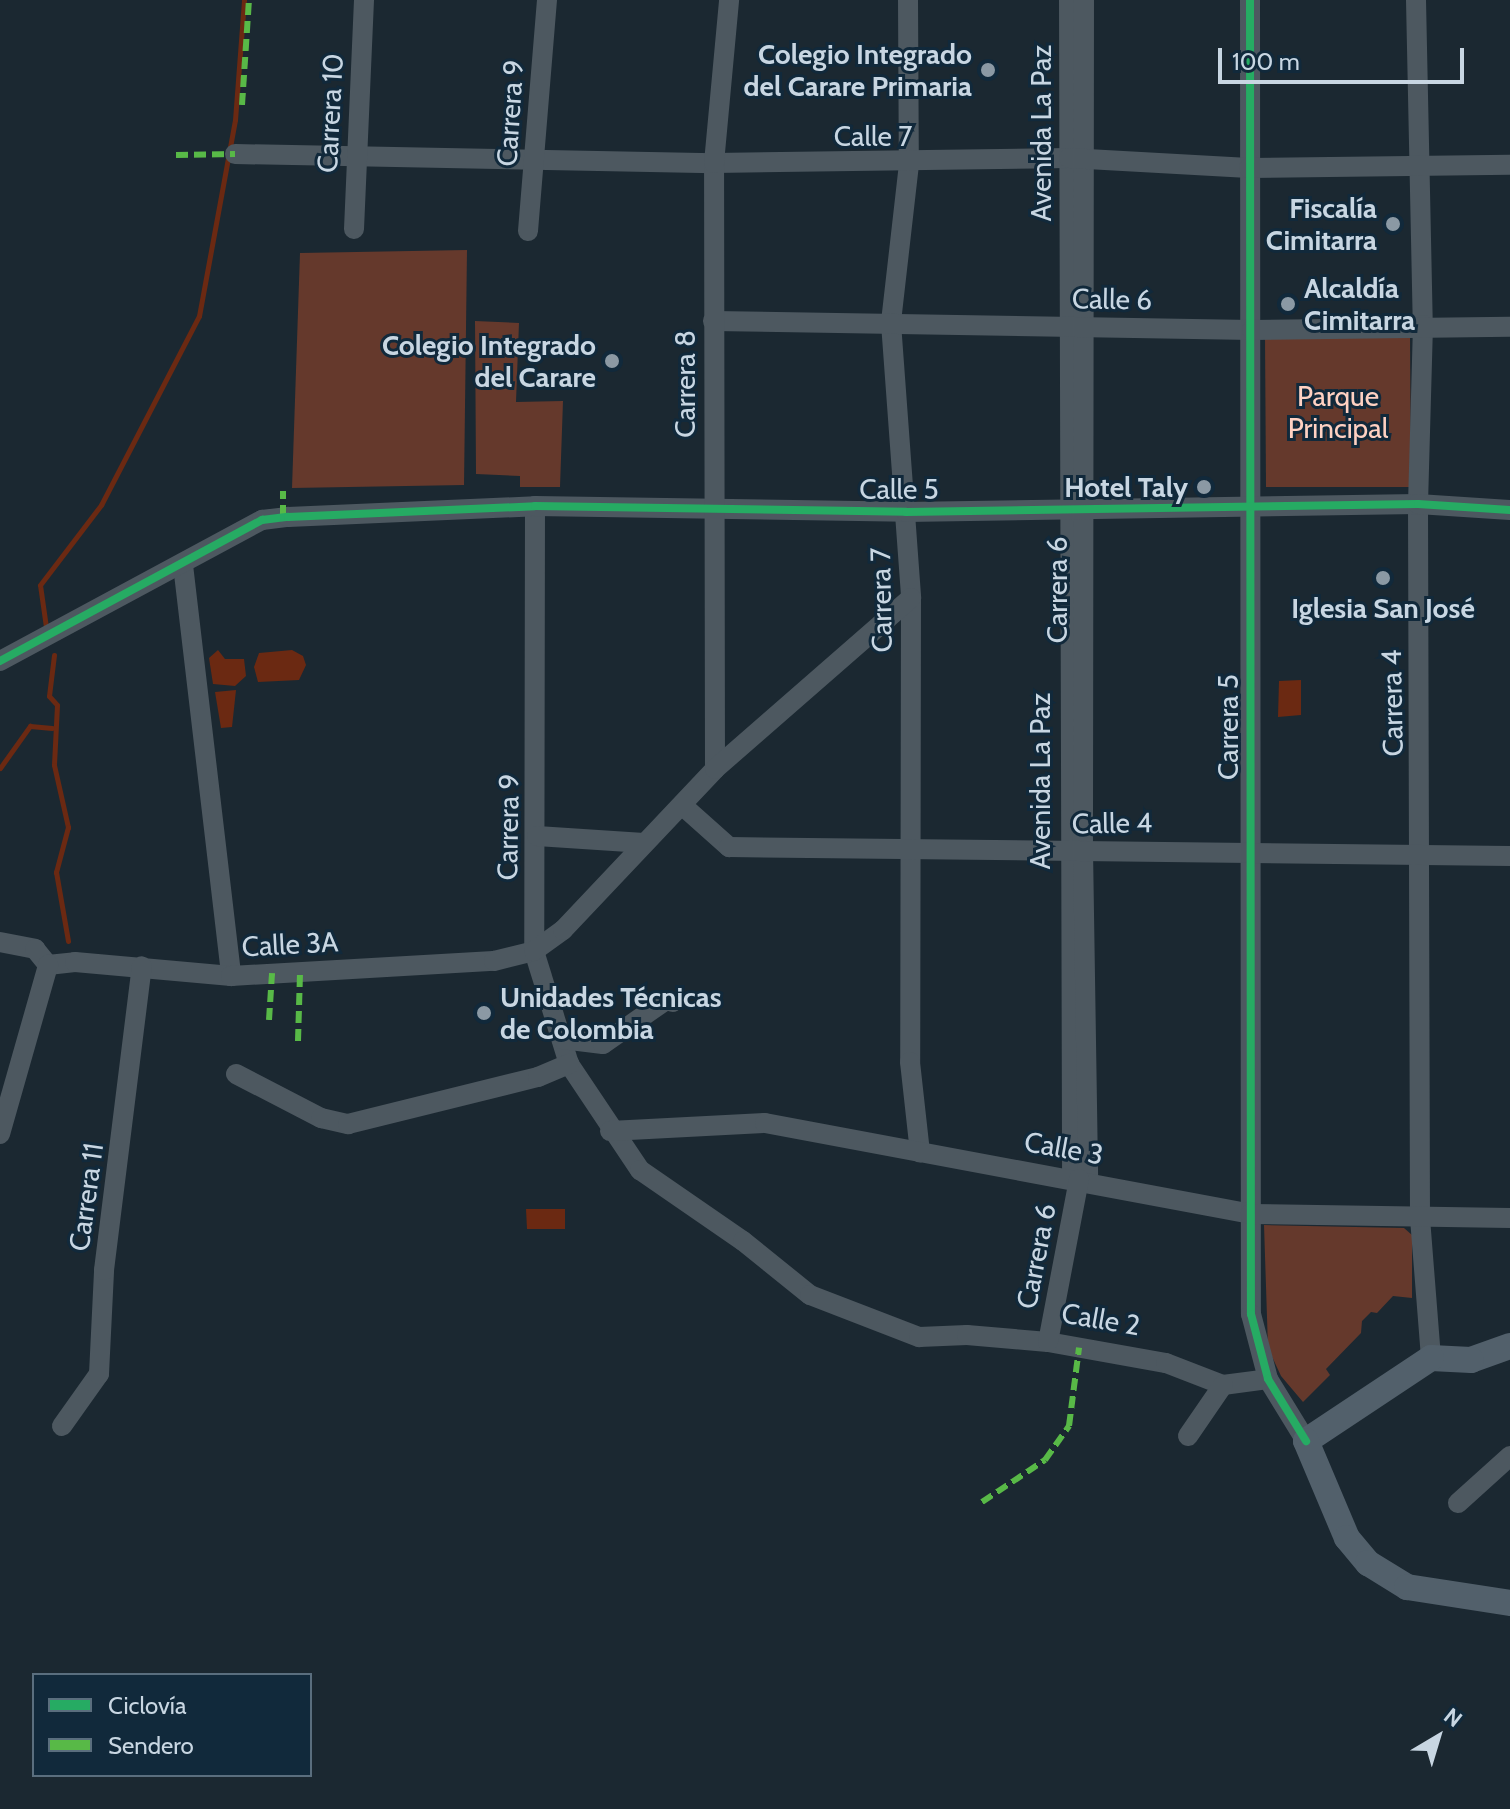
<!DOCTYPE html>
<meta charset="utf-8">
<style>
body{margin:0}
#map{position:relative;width:1510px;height:1809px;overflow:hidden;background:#1b2831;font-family:Cabin,sans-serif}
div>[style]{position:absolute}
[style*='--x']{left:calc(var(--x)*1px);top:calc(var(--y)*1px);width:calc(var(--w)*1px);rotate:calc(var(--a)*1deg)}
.green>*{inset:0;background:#65392c}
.water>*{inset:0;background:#6b2912}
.stream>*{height:5px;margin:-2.5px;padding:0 2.5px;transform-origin:2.5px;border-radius:2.5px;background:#6b2912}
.minor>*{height:20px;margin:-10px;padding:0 10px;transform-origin:10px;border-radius:10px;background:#4d5860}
.major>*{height:26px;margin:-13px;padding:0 13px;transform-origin:13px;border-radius:13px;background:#52606b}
.quiet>*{height:6px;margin-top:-3px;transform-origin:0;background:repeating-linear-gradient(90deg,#58b947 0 12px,transparent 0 18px)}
.cycleway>*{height:8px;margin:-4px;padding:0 4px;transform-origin:4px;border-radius:4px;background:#26ab63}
.dots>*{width:22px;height:22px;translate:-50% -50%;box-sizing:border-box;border:4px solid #11293b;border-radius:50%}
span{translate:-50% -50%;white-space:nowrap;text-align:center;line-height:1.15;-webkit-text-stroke:6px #11293b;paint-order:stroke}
.poi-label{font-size:28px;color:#c8d6e2;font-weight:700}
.right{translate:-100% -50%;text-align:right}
.left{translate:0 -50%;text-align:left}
.street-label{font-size:28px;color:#c8d6e2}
.park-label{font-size:28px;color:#ffd1c2}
.legend{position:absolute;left:32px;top:1673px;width:280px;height:104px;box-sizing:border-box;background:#11293b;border:2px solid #5a6e7e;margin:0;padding:10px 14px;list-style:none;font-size:24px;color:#c8d6e2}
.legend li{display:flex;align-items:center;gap:16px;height:40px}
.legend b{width:40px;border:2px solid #5a6e7e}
.north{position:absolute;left:1398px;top:1697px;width:80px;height:80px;-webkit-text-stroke:6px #11293b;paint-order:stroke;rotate:38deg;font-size:22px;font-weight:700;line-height:32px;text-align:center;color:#c8d6e2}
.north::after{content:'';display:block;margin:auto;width:28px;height:36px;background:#c8d6e2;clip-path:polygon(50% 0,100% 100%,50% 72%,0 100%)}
.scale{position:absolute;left:1218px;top:48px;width:246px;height:36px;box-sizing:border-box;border:4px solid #c8d6e2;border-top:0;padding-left:10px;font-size:24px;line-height:28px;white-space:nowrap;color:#c8d6e2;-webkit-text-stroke:6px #11293b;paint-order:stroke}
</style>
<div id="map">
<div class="green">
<div style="clip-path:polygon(467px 250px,464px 485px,292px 488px,300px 253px)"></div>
<div style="clip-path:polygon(475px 321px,519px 323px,516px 402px,563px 401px,560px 487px,520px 487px,520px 476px,476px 474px)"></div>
<div style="clip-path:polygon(1265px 336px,1410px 337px,1411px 487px,1266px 487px)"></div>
<div style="clip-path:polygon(1264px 1225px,1404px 1228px,1412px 1235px,1412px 1298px,1393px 1296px,1377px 1313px,1371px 1312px,1362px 1321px,1361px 1333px,1326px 1369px,1330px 1375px,1303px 1402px,1281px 1376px,1268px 1348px)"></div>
</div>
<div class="water">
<div style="clip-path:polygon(218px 650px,225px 659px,244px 659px,246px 676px,235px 686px,213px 684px,209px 658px)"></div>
<div style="clip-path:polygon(292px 650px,303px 656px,306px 665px,299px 680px,258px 682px,254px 667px,259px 653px)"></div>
<div style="clip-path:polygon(1301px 680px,1301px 715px,1278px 717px,1279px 681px)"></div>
<div style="clip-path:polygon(236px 690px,232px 727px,221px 728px,215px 692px)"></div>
<div style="clip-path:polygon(526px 1209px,565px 1209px,565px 1229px,527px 1229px)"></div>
</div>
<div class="stream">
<div style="--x:46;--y:627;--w:42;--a:-98.1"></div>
<div style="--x:40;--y:585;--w:101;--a:-52.7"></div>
<div style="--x:101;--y:505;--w:213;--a:-62.6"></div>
<div style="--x:199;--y:316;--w:199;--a:-79.6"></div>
<div style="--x:235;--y:120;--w:120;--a:-85.7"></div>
<div style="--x:54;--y:655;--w:41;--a:97"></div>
<div style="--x:49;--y:696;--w:12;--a:48"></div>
<div style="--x:57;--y:705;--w:60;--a:92.9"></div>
<div style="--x:54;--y:765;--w:64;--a:77.3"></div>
<div style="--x:68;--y:827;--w:47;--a:104.9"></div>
<div style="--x:56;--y:872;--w:70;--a:80.1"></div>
<div style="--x:0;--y:768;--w:52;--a:-54.5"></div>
<div style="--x:30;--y:726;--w:22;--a:5"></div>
</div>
<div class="minor">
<div style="--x:908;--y:0;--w:164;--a:89.7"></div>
<div style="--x:909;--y:164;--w:160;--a:96.5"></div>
<div style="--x:891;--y:323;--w:276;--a:85.8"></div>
<div style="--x:911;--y:598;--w:464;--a:90.1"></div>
<div style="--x:910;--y:1062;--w:91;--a:83.7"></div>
<div style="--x:1069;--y:0;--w:1177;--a:89.85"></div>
<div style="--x:1084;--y:0;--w:850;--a:90.07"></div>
<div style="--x:1083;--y:850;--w:330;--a:89.1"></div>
<div style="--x:1250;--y:0;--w:1314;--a:89.96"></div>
<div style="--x:1251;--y:1314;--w:67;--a:75.3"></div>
<div style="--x:1268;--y:1379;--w:73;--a:58.5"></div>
<div style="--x:1416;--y:0;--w:325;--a:88.8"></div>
<div style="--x:1423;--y:325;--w:179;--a:91.6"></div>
<div style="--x:1418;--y:504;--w:714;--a:89.84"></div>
<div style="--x:1420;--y:1218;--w:140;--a:85.5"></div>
<div style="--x:235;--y:154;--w:479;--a:1.1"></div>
<div style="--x:714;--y:163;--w:355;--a:-0.8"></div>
<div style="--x:1069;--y:158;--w:180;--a:3.2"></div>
<div style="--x:1249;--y:168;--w:261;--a:-0.7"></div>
<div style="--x:354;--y:229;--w:229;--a:-87.5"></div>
<div style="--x:528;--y:231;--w:232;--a:-85.3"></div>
<div style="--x:713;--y:321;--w:539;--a:0.96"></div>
<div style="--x:1252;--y:330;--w:258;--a:-0.7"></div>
<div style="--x:535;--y:506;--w:445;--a:90.1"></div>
<div style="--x:534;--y:951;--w:118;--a:72.8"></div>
<div style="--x:569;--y:1064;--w:128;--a:56.2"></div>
<div style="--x:640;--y:1170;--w:125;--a:34.6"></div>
<div style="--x:743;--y:1241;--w:86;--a:38.9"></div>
<div style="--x:810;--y:1295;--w:117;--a:21.1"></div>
<div style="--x:919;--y:1337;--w:48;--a:-2.4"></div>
<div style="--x:967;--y:1335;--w:81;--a:4.9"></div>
<div style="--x:1048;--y:1342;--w:120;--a:10.1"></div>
<div style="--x:1166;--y:1363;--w:61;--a:21.1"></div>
<div style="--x:1223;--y:1385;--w:45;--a:-7.6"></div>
<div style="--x:183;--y:565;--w:414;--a:83.3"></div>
<div style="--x:0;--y:661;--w:298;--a:-28.3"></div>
<div style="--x:262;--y:520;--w:26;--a:-7"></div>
<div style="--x:288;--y:517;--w:247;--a:-2.5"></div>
<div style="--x:535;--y:506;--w:371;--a:0.9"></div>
<div style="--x:906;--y:512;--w:512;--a:-0.9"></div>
<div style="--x:1418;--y:504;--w:92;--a:3.7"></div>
<div style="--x:715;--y:769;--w:606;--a:-90.09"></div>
<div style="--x:714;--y:163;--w:164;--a:-84.7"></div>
<div style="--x:683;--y:806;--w:62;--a:41.7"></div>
<div style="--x:729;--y:847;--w:781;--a:0.66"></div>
<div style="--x:537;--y:836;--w:107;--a:3.7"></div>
<div style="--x:0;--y:942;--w:36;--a:11"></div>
<div style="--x:35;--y:949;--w:21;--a:51"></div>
<div style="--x:48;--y:965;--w:27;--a:-6"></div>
<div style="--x:75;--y:962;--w:157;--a:5.1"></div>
<div style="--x:231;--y:976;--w:263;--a:-3.3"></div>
<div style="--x:494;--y:961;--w:41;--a:-14"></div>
<div style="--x:534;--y:951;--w:36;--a:-36"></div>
<div style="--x:563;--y:930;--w:221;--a:-46.6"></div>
<div style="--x:715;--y:769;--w:260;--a:-41.1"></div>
<div style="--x:562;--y:1039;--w:41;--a:7"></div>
<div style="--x:603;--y:1044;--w:77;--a:-34.9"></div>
<div style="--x:666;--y:1000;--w:7;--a:16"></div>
<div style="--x:236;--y:1074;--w:96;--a:27.4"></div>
<div style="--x:321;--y:1118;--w:28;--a:13"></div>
<div style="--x:348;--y:1124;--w:196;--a:-13.9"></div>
<div style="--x:538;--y:1077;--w:34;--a:-23"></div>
<div style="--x:610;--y:1131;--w:155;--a:-3"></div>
<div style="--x:765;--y:1123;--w:493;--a:10.6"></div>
<div style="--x:1250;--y:1214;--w:260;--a:0.9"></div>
<div style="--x:0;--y:1134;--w:176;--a:-74.1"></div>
<div style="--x:1048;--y:1342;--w:166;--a:-79.2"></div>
<div style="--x:62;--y:1426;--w:64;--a:-54.6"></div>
<div style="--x:99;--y:1374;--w:104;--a:-87.2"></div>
<div style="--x:104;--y:1270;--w:306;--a:-82.9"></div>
<div style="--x:1188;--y:1436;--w:62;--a:-55.5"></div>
<div style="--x:1458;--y:1503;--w:70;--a:-42.1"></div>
</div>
<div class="major">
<div style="--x:1510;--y:1346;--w:41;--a:160.3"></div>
<div style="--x:1471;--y:1360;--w:40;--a:-177.1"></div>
<div style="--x:1431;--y:1358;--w:150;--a:146.4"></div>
<div style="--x:1306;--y:1441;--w:105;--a:67.1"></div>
<div style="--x:1347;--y:1538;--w:33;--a:50"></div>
<div style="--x:1368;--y:1563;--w:46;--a:31.6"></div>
<div style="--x:1407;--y:1587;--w:104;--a:8.8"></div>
</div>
<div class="quiet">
<div style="--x:242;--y:105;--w:105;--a:-86.2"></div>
<div style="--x:176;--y:155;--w:59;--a:-1"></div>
<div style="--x:283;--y:517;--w:26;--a:-90"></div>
<div style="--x:269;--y:1020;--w:47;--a:-86.3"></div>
<div style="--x:298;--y:1041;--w:69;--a:-88.3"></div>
<div style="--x:982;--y:1502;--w:76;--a:-33.7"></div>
<div style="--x:1045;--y:1460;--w:42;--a:-54.8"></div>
<div style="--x:1069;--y:1426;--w:79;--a:-82.7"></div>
</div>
<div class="cycleway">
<div style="--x:1250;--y:0;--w:1314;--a:89.96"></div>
<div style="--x:1251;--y:1314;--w:67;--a:75.3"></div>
<div style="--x:1268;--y:1379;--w:73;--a:58.5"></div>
<div style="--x:0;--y:661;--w:298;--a:-28.3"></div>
<div style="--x:262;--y:520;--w:26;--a:-7"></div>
<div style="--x:288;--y:517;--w:247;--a:-2.5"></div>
<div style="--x:535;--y:506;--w:371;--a:0.9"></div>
<div style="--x:906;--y:512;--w:512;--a:-0.9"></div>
<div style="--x:1418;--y:504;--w:92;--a:3.7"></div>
</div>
<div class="dots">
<div style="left:988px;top:70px;background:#8b99a4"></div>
<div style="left:1393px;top:224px;background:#8b99a4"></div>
<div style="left:1288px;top:304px;background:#8b99a4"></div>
<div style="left:612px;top:361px;background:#8b99a4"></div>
<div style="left:1204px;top:487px;background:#8b99a4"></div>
<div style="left:1383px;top:578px;background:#8b99a4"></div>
<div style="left:484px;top:1013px;background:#8b99a4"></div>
</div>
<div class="poi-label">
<span class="right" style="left:972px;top:70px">Colegio Integrado<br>del Carare Primaria</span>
<span class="right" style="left:1377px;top:224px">Fiscalía<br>Cimitarra</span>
<span class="left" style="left:1304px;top:304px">Alcaldía<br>Cimitarra</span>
<span class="right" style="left:596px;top:361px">Colegio Integrado<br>del Carare</span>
<span class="right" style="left:1188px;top:487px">Hotel Taly</span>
<span style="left:1383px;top:608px">Iglesia San José</span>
<span class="left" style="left:500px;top:1013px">Unidades Técnicas<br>de Colombia</span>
</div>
<div class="street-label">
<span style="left:330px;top:113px;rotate:-87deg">Carrera 10</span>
<span style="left:510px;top:113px;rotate:-86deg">Carrera 9</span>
<span style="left:1041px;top:133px;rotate:-90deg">Avenida La Paz</span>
<span style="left:873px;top:136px">Calle 7</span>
<span style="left:1112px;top:299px;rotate:1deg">Calle 6</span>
<span style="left:685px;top:384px;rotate:-90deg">Carrera 8</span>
<span style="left:899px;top:489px">Calle 5</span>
<span style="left:1057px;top:590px;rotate:-90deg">Carrera 6</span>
<span style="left:881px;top:600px;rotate:-91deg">Carrera 7</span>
<span style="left:1392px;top:703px;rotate:-91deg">Carrera 4</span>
<span style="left:1228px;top:727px;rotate:-90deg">Carrera 5</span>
<span style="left:1040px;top:781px;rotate:-90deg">Avenida La Paz</span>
<span style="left:1112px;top:823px;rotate:-1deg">Calle 4</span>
<span style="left:508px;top:827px;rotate:-89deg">Carrera 9</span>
<span style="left:290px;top:944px;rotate:-3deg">Calle 3A</span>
<span style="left:1064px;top:1148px;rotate:10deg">Calle 3</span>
<span style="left:86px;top:1197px;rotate:-82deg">Carrera 11</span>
<span style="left:1036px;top:1256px;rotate:-79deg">Carrera 6</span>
<span style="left:1101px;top:1319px;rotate:10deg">Calle 2</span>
</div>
<div class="park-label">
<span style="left:1338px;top:412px">Parque<br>Principal</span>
</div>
<ul class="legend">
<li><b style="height:10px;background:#26ab63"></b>Ciclovía</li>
<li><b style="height:10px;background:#58b947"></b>Sendero</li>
</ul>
<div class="north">N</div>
<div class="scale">100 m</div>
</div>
